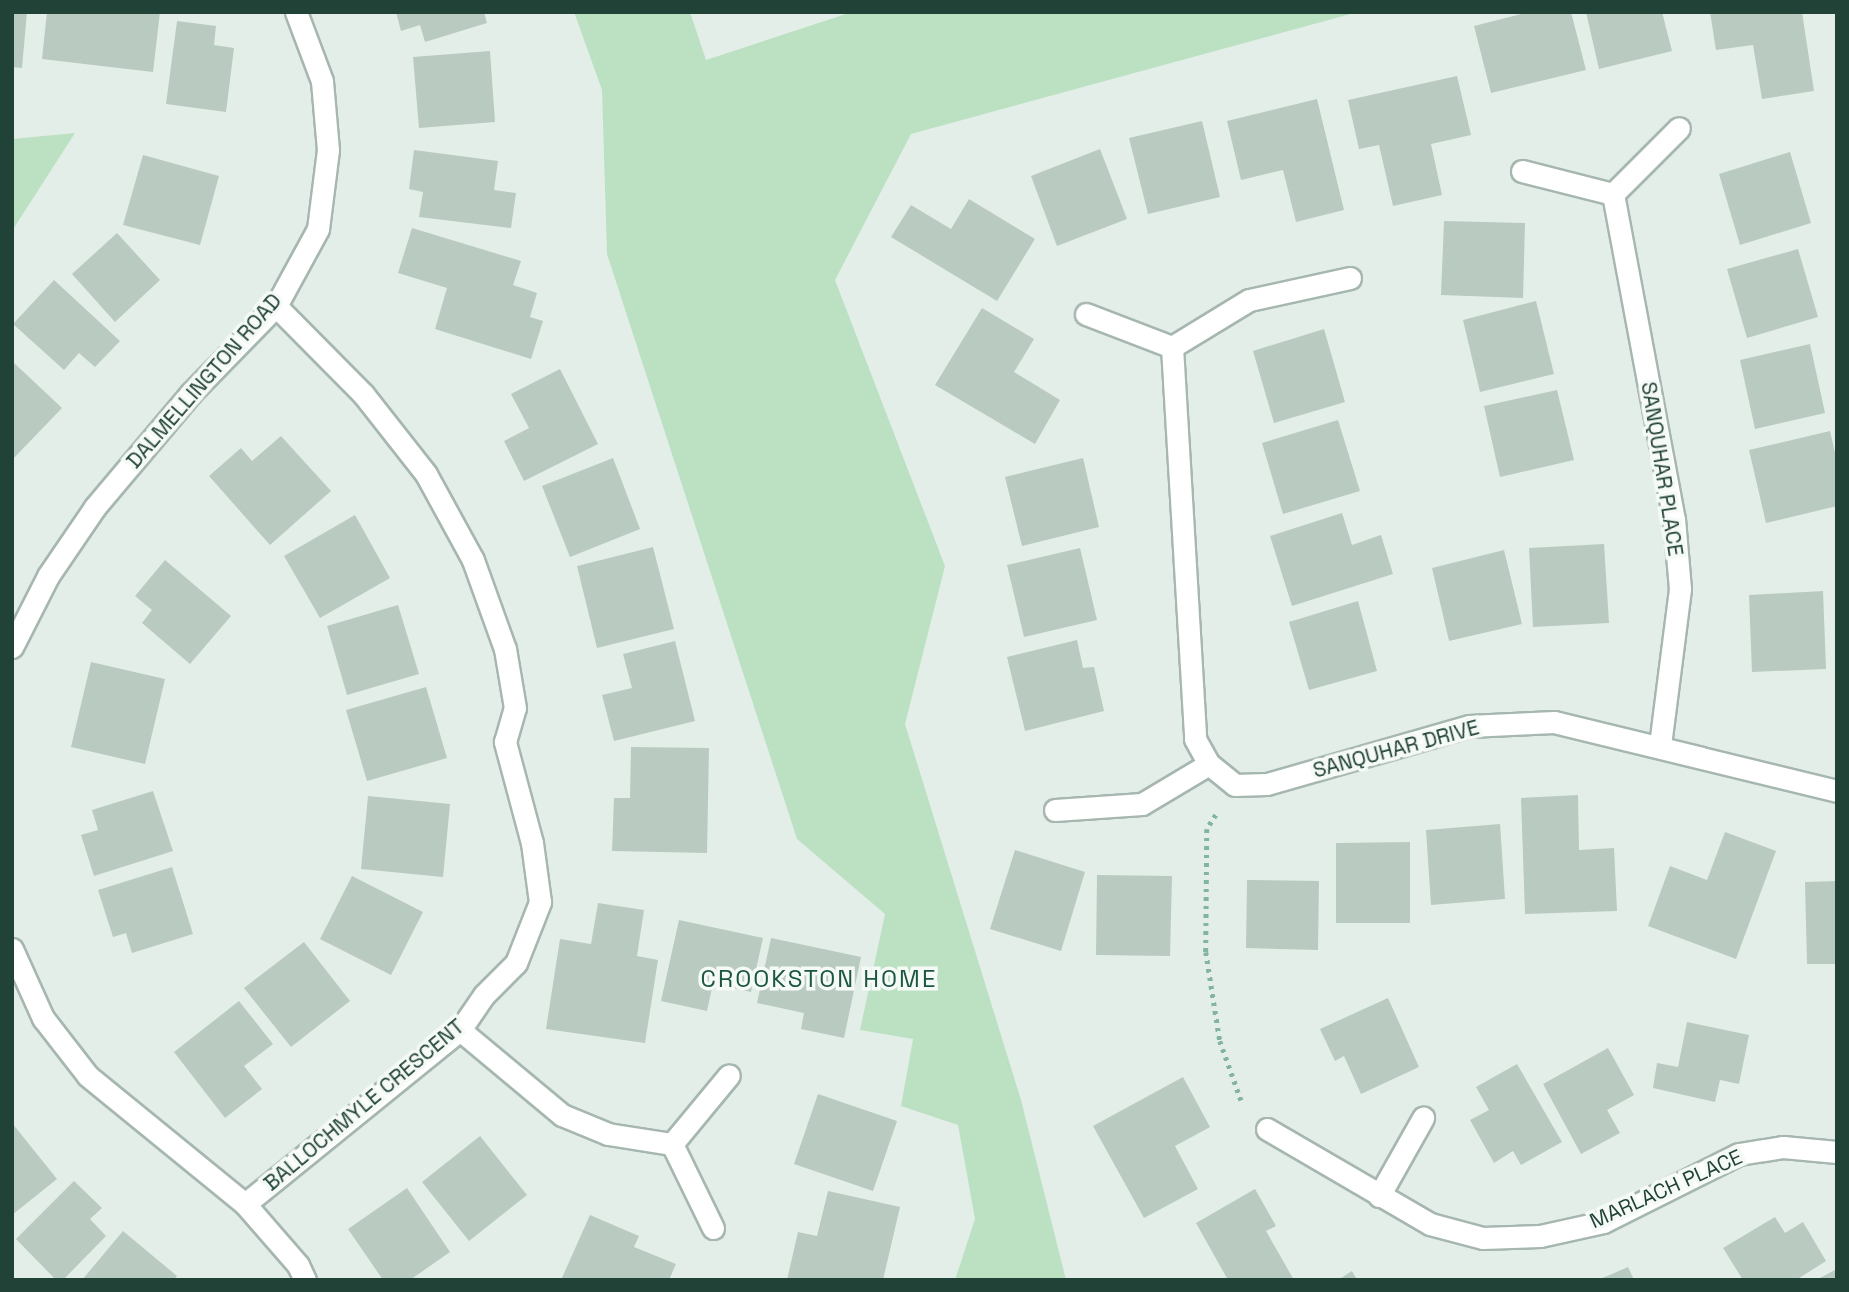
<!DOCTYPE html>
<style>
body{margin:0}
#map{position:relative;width:1849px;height:1292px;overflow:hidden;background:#e4eee9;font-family:"Space Grotesk",sans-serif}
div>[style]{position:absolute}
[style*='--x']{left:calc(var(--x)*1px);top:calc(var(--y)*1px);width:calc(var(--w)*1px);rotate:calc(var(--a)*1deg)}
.green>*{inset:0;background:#bbe1c2}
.building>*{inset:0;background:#b9cac1}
.path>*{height:4.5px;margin-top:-2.25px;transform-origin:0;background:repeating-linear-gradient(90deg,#82b49f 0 3.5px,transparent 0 8.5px)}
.roads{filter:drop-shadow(2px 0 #a6b7b0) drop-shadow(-2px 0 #a6b7b0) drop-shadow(0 2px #a6b7b0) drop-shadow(0 -2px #a6b7b0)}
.minor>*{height:21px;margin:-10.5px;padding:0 10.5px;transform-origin:10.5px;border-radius:10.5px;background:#fff}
span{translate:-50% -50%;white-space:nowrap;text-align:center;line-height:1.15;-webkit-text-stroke:7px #f5faf7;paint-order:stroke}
.street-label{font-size:21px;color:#214236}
.quarter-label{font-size:24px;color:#1b5642;letter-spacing:2px}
.frame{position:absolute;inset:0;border:14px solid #214236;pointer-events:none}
</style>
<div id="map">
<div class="green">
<div style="clip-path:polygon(574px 12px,690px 12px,706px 60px,852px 12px,1358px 12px,911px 134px,835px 280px,945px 566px,905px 724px,1021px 1100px,1066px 1280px,955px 1280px,975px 1219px,958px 1125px,901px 1106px,913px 1039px,860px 1030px,885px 914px,797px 839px,607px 254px,602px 90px)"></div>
<div style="clip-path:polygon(75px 133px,12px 231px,12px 139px)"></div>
</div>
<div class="building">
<div style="clip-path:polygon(12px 12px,27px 12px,22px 68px,12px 67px)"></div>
<div style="clip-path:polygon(47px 12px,160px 12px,153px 72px,42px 59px)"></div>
<div style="clip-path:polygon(396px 12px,484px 12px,487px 23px,425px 42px,420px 25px,401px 31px)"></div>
<div style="clip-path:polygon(1529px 12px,1571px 12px,1586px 70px,1491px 93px,1474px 26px)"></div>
<div style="clip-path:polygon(1586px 12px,1662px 12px,1672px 51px,1599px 69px)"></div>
<div style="clip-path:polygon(1710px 12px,1802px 12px,1814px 91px,1762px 99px,1753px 45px,1716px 50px)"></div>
<div style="clip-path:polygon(177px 21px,216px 26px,214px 45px,234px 48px,226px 112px,166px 104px)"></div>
<div style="clip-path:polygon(490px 51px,495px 122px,419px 128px,413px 57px)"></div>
<div style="clip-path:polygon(1457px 76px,1471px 135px,1431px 144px,1442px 195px,1393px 206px,1379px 145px,1359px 149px,1348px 100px)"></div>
<div style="clip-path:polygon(1317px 99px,1344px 210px,1296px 222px,1283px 170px,1241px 180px,1227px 121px)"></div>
<div style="clip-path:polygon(1202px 121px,1220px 197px,1148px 214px,1129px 138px)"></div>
<div style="clip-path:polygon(1100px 149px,1127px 219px,1057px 246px,1031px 176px)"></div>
<div style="clip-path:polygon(414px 150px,498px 161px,494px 190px,516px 193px,511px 228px,419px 217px,423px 192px,409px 189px)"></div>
<div style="clip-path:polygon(1790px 152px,1811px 223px,1740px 245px,1719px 174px)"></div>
<div style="clip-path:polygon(143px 155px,219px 176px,200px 245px,123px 225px)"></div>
<div style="clip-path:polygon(969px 199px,1035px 239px,997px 301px,891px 237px,911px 205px,951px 229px)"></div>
<div style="clip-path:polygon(1444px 221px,1525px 223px,1523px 298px,1441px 295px)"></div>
<div style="clip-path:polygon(412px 228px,521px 261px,513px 285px,537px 293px,530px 317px,543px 321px,531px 359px,435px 329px,447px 288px,398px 273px)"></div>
<div style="clip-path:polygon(117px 233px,160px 280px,115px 322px,72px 274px)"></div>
<div style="clip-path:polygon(1798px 249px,1818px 317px,1747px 338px,1727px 269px)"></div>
<div style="clip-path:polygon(54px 280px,120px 341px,95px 367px,79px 353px,64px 370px,13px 324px)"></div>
<div style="clip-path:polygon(1536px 301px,1554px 374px,1480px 392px,1463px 320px)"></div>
<div style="clip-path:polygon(982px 308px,1034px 339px,1014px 372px,1060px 400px,1035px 444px,935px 385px)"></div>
<div style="clip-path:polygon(1324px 329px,1345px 402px,1274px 423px,1253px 351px)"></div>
<div style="clip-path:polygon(1810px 344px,1825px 413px,1755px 429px,1740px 360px)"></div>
<div style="clip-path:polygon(12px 361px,62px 408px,12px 460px)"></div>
<div style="clip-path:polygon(560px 369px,598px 444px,524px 481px,504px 441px,529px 428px,511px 394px)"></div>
<div style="clip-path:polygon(1557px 390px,1574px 460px,1500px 477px,1484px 406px)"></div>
<div style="clip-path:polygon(1338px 420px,1360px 491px,1283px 514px,1262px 443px)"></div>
<div style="clip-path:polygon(1830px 431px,1837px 461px,1837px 506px,1766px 523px,1749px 450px)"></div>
<div style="clip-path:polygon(281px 436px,331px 491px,270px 545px,209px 476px,241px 448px,252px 461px)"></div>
<div style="clip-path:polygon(613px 458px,640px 529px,570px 557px,542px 486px)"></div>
<div style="clip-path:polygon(1083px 458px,1099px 527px,1022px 546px,1005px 477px)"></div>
<div style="clip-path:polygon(1342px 513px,1352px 545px,1381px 535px,1393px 574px,1292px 606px,1270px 536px)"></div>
<div style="clip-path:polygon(355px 515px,390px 578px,320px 618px,284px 556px)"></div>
<div style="clip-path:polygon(1604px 544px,1609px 623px,1533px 627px,1529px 548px)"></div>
<div style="clip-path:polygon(653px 547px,674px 629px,597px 648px,577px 566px)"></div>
<div style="clip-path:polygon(1080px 548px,1097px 620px,1024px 637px,1007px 565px)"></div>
<div style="clip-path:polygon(1504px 550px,1522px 624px,1449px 641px,1432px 568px)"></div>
<div style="clip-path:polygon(165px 560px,231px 616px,190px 664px,142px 623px,152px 610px,135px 596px)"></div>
<div style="clip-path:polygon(1823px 591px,1826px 669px,1752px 672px,1749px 595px)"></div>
<div style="clip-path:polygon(1358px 601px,1377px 671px,1309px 690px,1289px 622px)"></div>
<div style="clip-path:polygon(398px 605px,419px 674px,347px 695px,327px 626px)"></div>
<div style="clip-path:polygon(1077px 640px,1083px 668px,1094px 667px,1104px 711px,1025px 731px,1007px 657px)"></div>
<div style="clip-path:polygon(675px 641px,695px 721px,614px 741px,602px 695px,632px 688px,623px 654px)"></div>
<div style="clip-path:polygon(91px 662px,165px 679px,145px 764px,71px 747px)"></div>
<div style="clip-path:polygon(426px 687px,447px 758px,367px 781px,346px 710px)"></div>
<div style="clip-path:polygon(631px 747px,709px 748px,707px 853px,612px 851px,614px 798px,630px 798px)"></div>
<div style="clip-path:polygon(153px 791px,173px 851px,94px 876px,81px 835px,98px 830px,92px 810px)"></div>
<div style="clip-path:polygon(1578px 795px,1579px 850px,1614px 848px,1617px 911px,1525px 914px,1521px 798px)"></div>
<div style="clip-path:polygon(368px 796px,450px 804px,443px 877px,361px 869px)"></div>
<div style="clip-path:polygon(1500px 824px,1505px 899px,1431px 905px,1426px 830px)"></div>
<div style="clip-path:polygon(1725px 832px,1776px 851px,1736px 959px,1648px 926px,1670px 866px,1707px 880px)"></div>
<div style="clip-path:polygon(1410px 842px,1410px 923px,1336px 923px,1336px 843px)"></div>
<div style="clip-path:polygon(1015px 850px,1085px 872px,1061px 951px,990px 929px)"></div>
<div style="clip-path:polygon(172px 867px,193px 934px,132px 953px,126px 933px,113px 937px,98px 890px)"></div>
<div style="clip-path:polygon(1097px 875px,1172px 876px,1170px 956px,1096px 955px)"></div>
<div style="clip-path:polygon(352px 876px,423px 912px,391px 975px,320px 939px)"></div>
<div style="clip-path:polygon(1247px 880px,1319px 881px,1318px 950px,1246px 948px)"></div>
<div style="clip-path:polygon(1837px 881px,1837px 964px,1807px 964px,1805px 882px)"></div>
<div style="clip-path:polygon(598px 903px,644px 910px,637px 956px,658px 960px,645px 1043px,546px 1029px,560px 939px,591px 944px)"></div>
<div style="clip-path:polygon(679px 920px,763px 938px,751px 992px,713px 983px,707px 1011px,661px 1001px)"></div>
<div style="clip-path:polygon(771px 938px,861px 957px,844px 1038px,801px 1029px,804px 1013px,757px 1003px)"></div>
<div style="clip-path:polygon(304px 942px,350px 1001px,291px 1047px,244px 988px)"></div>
<div style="clip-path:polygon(1388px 998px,1419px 1067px,1361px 1094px,1344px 1056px,1335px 1061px,1320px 1029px)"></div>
<div style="clip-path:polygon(239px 1001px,273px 1044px,244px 1066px,262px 1089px,225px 1118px,174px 1052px)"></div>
<div style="clip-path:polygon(1687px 1022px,1749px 1035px,1739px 1084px,1720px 1080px,1715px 1102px,1653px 1088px,1657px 1063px,1678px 1067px)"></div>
<div style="clip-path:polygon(1608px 1048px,1634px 1095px,1607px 1110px,1620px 1133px,1581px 1154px,1543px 1084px)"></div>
<div style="clip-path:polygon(1517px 1064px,1562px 1142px,1521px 1165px,1513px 1151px,1494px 1163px,1470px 1120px,1489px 1110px,1476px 1087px)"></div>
<div style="clip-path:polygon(1183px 1077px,1210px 1127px,1175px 1146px,1198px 1189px,1144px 1218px,1093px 1126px)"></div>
<div style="clip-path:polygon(818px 1094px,897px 1121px,873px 1191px,794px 1164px)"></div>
<div style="clip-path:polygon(12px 1123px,57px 1179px,12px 1215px)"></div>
<div style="clip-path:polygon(480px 1136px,527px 1195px,469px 1241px,422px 1182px)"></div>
<div style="clip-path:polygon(74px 1181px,102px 1208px,90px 1219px,106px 1236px,63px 1280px,56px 1280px,16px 1239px)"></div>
<div style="clip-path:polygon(407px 1188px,450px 1252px,410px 1280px,383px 1280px,348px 1229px)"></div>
<div style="clip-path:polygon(1255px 1189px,1276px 1226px,1266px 1231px,1294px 1280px,1228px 1280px,1196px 1223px)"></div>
<div style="clip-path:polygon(828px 1191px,900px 1207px,883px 1280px,787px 1280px,798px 1232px,817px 1236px)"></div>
<div style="clip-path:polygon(590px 1215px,639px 1236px,634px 1247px,676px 1264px,669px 1280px,561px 1280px)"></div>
<div style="clip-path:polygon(1775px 1217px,1785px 1233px,1803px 1222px,1826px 1261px,1796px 1280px,1743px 1280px,1723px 1248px)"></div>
<div style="clip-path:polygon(123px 1231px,177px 1276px,174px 1280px,82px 1280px)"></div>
<div style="clip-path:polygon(1628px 1267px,1634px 1280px,1598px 1280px)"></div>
<div style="clip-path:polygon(1837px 1269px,1837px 1280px,1816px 1280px)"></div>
<div style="clip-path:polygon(1352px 1271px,1357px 1280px,1338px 1280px)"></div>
</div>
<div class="path">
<div style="--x:1216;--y:815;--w:17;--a:123"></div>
<div style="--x:1207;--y:829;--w:123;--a:90.5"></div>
<div style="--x:1206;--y:952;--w:90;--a:81.1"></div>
<div style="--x:1220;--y:1041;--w:63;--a:70.4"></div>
</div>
<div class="roads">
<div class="minor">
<div style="--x:1522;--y:171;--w:94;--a:14.2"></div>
<div style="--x:1613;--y:194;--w:93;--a:-45"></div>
<div style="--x:1613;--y:194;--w:331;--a:79.4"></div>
<div style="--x:1674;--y:519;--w:70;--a:85.1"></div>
<div style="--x:1680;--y:589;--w:157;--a:97.3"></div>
<div style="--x:1350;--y:278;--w:103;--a:167.7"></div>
<div style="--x:1249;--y:300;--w:90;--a:148.6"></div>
<div style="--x:1172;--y:347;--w:393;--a:86.6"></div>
<div style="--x:1195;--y:739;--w:29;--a:61"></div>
<div style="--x:1209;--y:764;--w:33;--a:39"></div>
<div style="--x:1235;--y:785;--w:32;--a:-2"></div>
<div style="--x:1267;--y:784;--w:210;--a:-16"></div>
<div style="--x:1469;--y:726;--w:85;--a:-2.7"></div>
<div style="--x:1554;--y:722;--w:291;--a:13.7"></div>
<div style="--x:1086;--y:314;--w:92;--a:21"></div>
<div style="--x:12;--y:647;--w:80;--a:-63.1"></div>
<div style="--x:48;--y:576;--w:83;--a:-55.7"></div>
<div style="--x:95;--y:507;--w:148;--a:-49.9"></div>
<div style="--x:190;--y:394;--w:123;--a:-45.7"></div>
<div style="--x:276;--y:306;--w:88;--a:-61.4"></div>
<div style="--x:318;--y:229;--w:80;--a:-82.8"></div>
<div style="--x:328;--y:150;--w:69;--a:-95"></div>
<div style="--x:322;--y:81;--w:74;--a:-110.6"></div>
<div style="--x:1055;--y:810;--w:87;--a:-3.9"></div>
<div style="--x:1142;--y:804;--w:78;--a:-30.8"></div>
<div style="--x:12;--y:949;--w:76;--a:65.8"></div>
<div style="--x:43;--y:1018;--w:73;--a:52.2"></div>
<div style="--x:88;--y:1076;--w:203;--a:39.2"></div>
<div style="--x:245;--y:1204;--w:81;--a:49"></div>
<div style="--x:298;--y:1265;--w:17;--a:65"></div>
<div style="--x:460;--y:1030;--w:133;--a:39.8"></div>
<div style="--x:562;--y:1115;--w:50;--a:22.4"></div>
<div style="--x:608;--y:1134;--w:65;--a:8.9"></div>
<div style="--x:1267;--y:1129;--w:189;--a:30.2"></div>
<div style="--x:1430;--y:1224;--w:55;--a:14.8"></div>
<div style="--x:1483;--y:1238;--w:57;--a:-2"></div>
<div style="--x:1540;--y:1236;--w:65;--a:-12.5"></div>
<div style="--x:1603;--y:1222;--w:152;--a:-26.6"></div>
<div style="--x:1739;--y:1154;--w:45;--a:-9"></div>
<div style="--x:1783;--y:1147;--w:54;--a:5.3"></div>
<div style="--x:1379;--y:1196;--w:90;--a:-60.6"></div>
<div style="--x:245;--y:1204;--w:277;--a:-39"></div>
<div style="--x:460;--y:1030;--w:42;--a:-55.6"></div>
<div style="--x:484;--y:995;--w:45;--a:-45"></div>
<div style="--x:516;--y:963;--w:66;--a:-68.5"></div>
<div style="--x:540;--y:902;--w:60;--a:-97.7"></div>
<div style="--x:532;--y:843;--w:105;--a:-105"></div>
<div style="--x:505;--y:742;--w:35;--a:-74"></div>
<div style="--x:515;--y:708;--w:60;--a:-99.6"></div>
<div style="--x:505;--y:649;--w:95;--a:-109.8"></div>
<div style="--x:473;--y:560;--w:98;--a:-118.7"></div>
<div style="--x:426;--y:474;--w:102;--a:-128.2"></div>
<div style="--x:363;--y:394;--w:124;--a:-134.7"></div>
<div style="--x:713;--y:1228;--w:93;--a:-116"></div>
<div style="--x:672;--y:1144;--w:89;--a:-50.4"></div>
</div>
</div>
<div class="street-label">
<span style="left:204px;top:381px;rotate:-49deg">DALMELLINGTON ROAD</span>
<span style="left:1662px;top:469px;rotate:81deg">SANQUHAR PLACE</span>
<span style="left:1396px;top:749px;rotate:-15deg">SANQUHAR DRIVE</span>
<span style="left:364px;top:1105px;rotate:-40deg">BALLOCHMYLE CRESCENT</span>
<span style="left:1666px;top:1189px;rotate:-24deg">MARLACH PLACE</span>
</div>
<div class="quarter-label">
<span style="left:819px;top:979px">CROOKSTON HOME</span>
</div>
<div class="frame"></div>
</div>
